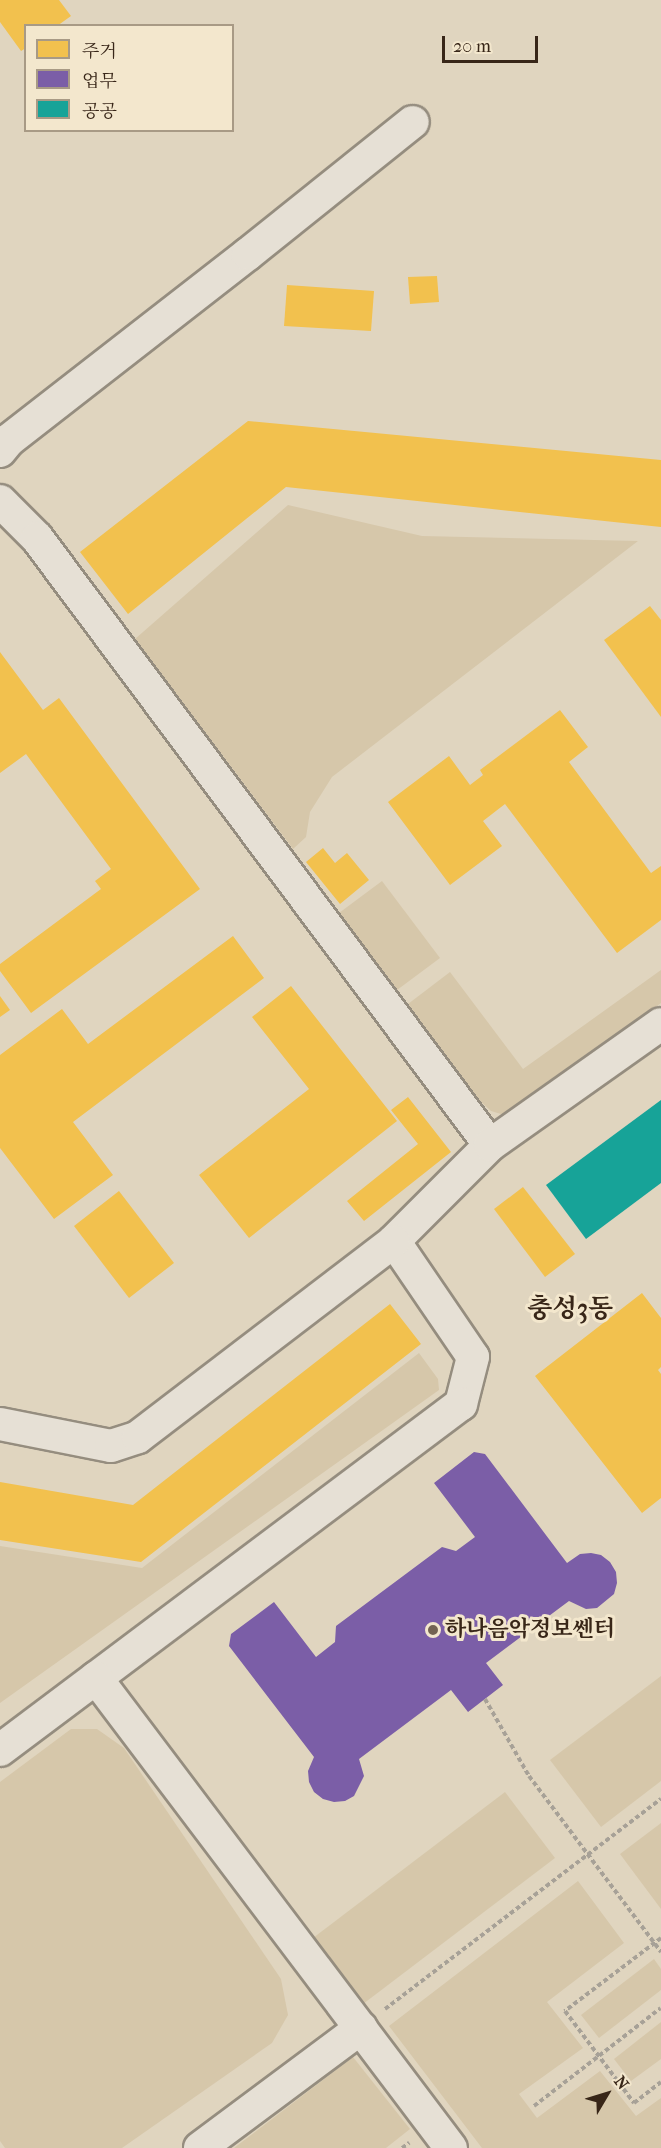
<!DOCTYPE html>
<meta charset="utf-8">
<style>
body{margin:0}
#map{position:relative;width:661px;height:2148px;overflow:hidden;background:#e0d5bf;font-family:"IM FELL French Canon","Noto Serif KR",serif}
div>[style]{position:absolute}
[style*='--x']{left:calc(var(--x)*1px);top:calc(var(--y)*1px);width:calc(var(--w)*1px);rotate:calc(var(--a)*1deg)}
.green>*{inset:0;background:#d6c7aa}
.homes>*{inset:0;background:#f2c14e}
.offices>*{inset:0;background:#7b5ea7}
.public>*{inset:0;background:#17a398}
.path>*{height:4px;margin-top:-2px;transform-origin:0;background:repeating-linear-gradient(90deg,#a7a197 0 4.5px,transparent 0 7.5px)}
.roads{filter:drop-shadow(2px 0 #958d7f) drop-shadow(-2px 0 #958d7f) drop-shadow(0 2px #958d7f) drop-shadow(0 -2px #958d7f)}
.minor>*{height:32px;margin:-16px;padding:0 16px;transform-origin:16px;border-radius:16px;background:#e6e0d5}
.dots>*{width:16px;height:16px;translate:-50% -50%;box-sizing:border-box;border:3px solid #f3e7cd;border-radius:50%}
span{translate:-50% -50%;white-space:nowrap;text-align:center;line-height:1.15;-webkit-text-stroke:6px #f3e7cd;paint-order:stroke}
.poi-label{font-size:22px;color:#382618;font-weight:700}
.left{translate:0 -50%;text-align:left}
.quarter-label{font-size:26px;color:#382618;font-weight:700}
.legend{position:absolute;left:24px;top:24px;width:210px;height:108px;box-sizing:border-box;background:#f3e7cd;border:2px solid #a89a85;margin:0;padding:8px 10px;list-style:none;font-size:18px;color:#382618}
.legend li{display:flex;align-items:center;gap:12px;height:30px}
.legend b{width:30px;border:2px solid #a89a85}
.north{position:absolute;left:577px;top:2064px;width:60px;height:60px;-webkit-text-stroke:4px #f3e7cd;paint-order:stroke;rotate:52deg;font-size:16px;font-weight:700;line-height:24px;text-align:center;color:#382618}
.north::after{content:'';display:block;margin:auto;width:21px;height:27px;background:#382618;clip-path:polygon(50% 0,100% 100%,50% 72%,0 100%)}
.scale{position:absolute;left:442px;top:36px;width:96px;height:27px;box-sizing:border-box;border:3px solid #382618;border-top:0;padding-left:8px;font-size:18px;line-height:21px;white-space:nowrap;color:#382618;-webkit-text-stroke:4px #f3e7cd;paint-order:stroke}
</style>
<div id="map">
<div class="green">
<div style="clip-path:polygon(288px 505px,422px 536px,638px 541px,332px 777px,310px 812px,306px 837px,293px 849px,135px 639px)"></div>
<div style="clip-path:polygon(382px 881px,440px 958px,397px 990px,339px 913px)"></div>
<div style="clip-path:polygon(661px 970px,661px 1003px,510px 1112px,501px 1114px,491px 1111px,479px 1100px,408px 1004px,450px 972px,523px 1069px)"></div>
<div style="clip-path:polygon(419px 1353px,438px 1379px,439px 1390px,0 1703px,0 1546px,142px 1568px)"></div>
<div style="clip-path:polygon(661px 1676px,661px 1781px,601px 1827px,550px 1760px)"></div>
<div style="clip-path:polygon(71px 1729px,97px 1729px,124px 1748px,281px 1979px,288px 2015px,272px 2043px,122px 2148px,5px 2148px,0 2141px,0 1782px)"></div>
<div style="clip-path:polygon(505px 1792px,555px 1858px,363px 2004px,313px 1938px)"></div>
<div style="clip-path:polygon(661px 1823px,661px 1909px,620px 1854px)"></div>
<div style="clip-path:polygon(578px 1881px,624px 1943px,547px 2002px,583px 2048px,519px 2094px,537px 2118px,600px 2071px,636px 2116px,661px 2098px,661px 2148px,482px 2148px,389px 2026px)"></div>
<div style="clip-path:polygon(654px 1959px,661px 1969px,661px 1990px,599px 2038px,581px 2015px)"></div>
<div style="clip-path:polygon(661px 2022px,661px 2059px,631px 2081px,614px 2059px)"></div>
<div style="clip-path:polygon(353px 2057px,410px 2129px,386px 2148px,234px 2148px)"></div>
</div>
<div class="homes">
<div style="clip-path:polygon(0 0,59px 0,71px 16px,57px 26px,26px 26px,26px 48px,21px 51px,0 22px)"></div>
<div style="clip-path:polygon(437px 276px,439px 302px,410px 304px,408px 277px)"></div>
<div style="clip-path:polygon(287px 285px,374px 291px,371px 331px,284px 326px)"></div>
<div style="clip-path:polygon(248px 421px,661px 460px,661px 527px,286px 487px,128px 614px,80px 552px)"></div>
<div style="clip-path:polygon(650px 606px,661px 620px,661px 717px,604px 640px)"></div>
<div style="clip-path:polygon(0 652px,43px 710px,59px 698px,200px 889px,31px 1013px,0 971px,0 964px,101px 889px,95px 881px,111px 869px,26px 754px,0 773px)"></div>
<div style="clip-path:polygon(560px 710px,588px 747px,569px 762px,651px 873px,661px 866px,661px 920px,617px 953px,505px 804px,483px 821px,502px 846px,450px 885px,388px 802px,449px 756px,470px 785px,483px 775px,480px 770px)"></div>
<div style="clip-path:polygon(323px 848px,335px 863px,347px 853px,369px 880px,340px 904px,306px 862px)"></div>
<div style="clip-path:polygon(233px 936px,264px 978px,73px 1122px,113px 1175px,54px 1219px,0 1148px,0 1055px,62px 1009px,88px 1044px)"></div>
<div style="clip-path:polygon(291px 986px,397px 1121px,249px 1238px,199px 1175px,309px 1089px,252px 1017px)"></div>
<div style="clip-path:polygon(0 996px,10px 1010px,0 1017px)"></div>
<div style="clip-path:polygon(408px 1097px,451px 1152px,364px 1221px,347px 1201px,418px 1144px,391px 1110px)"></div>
<div style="clip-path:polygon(523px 1187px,575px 1254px,545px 1277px,494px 1209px)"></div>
<div style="clip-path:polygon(119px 1191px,174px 1263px,129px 1298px,74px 1226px)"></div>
<div style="clip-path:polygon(642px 1293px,661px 1318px,661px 1367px,658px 1370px,661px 1374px,661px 1498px,642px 1513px,535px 1376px)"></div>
<div style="clip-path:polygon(390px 1304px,421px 1344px,141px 1562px,0 1540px,0 1482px,133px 1505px)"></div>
</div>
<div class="offices">
<div style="clip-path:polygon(474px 1452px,485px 1454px,567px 1563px,580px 1554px,591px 1553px,601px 1555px,610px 1562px,616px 1572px,617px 1583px,614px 1594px,597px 1608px,586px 1609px,569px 1601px,486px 1663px,503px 1685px,468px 1712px,451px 1690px,359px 1759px,364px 1776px,354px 1796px,345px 1801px,334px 1802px,323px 1799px,314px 1792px,309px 1782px,308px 1771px,314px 1757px,229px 1646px,231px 1634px,274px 1602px,316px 1657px,335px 1642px,336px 1626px,442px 1547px,456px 1551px,475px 1537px,434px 1483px)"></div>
</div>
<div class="public">
<div style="clip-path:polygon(661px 1100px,661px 1183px,586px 1239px,546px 1185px)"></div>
</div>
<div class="path">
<div style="--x:485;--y:1699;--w:89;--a:60.3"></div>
<div style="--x:529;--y:1776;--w:220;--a:53.1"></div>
<div style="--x:661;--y:1938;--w:121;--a:142.8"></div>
<div style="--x:565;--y:2011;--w:115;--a:53.1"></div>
<div style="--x:634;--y:2103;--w:34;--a:-38"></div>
<div style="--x:385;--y:2009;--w:347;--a:-37.3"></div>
<div style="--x:534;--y:2106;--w:160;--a:-37.7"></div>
<div style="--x:402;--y:2148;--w:9;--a:-36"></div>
</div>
<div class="roads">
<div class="minor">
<div style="--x:0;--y:451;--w:14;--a:-51"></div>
<div style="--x:9;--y:440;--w:303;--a:-37.9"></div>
<div style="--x:248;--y:254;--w:211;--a:-38.7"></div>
<div style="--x:0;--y:501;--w:52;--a:45"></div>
<div style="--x:37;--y:538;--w:757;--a:53.27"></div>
<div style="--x:490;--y:1145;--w:136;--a:135"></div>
<div style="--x:394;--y:1241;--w:140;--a:55.7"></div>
<div style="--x:473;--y:1357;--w:49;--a:104.3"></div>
<div style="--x:461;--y:1404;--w:456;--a:143.1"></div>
<div style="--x:490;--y:1145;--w:209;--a:-35.3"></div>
<div style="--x:0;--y:1424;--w:113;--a:11.2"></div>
<div style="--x:111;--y:1446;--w:28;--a:-18"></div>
<div style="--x:138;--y:1437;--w:322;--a:-37.4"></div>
<div style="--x:0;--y:1750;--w:120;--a:-36.9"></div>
<div style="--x:96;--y:1678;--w:589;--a:52.94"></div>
<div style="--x:200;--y:2148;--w:201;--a:-36.7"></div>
</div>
</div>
<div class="dots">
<div style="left:433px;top:1630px;background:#736352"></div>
</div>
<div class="poi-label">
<span class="left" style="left:445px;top:1630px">하나음악정보쎈터</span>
</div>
<div class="quarter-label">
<span style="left:570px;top:1309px">충성3동</span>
</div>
<ul class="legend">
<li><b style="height:16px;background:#f2c14e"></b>주거</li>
<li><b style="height:16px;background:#7b5ea7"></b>업무</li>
<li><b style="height:16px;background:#17a398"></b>공공</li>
</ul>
<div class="north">N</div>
<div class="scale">20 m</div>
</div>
